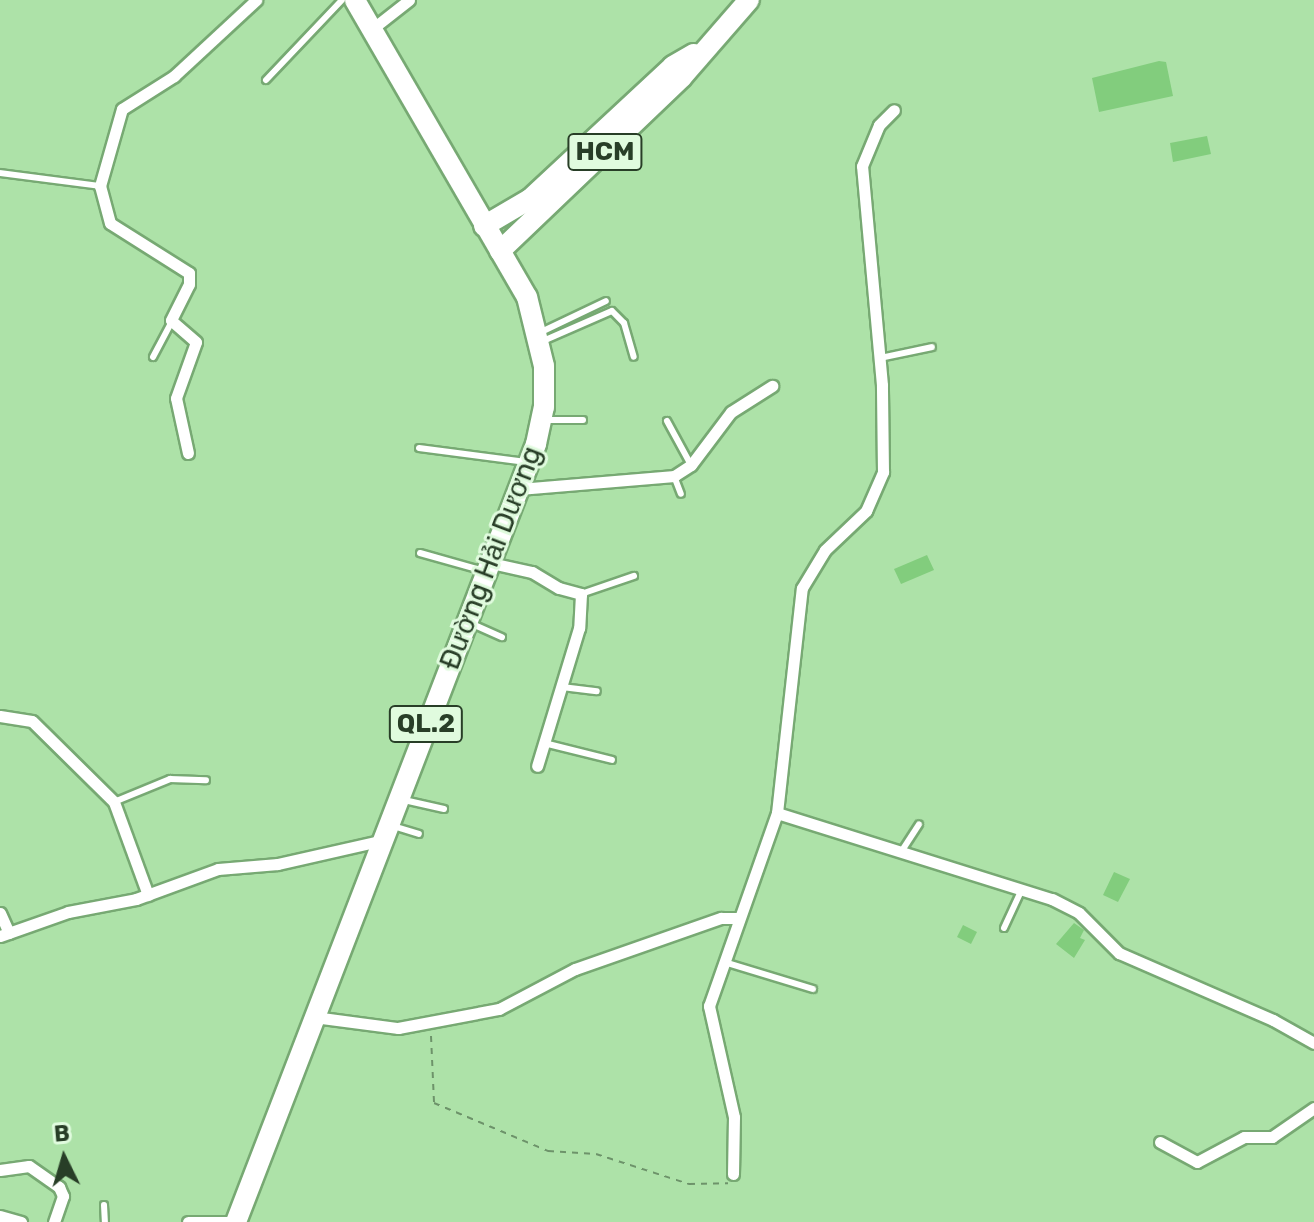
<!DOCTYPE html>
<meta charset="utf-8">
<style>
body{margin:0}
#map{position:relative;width:1314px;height:1222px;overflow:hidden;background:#ade2a8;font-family:Rubik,sans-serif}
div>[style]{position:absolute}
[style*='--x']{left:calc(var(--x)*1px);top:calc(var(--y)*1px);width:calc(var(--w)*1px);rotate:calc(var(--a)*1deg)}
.building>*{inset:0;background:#82cd7d}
.path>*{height:2px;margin-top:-1px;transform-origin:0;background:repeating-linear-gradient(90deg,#6d936a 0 6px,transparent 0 12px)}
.roads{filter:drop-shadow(2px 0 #77a973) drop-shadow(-2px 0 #77a973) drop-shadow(0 2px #77a973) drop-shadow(0 -2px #77a973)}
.lane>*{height:6px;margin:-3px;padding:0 3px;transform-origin:3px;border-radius:3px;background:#fff}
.street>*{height:11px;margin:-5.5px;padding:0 5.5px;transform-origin:5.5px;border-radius:5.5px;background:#fff}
.highway>*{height:20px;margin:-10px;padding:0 10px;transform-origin:10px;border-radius:10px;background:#fff}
span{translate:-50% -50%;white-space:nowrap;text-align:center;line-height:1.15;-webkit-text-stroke:6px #e0fbde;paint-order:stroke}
.shield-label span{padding:2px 6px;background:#e0fbde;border:2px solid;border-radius:6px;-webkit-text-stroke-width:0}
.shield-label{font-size:26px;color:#283e27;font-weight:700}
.street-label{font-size:28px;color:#283e27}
.north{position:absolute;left:24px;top:1118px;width:80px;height:80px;-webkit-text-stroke:6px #e0fbde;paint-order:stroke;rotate:355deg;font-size:22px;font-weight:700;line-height:32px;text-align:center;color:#283e27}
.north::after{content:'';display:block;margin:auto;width:28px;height:36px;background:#283e27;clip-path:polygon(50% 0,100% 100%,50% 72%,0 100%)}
</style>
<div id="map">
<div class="building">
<div style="clip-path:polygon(1159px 61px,1166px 62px,1173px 96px,1099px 112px,1092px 78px)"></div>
<div style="clip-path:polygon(1207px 136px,1211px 154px,1173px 162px,1170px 143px)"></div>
<div style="clip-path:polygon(927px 555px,934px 570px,901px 584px,894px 569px)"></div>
<div style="clip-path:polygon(1114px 872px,1130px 879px,1118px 902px,1103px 895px)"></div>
<div style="clip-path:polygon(1074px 923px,1084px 930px,1080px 938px,1085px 940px,1074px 958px,1056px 944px)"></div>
<div style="clip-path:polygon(963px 925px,977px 932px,971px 944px,957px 937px)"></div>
</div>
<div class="path">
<div style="--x:431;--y:1036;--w:67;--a:87.4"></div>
<div style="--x:434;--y:1103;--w:124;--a:22.8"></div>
<div style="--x:548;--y:1151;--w:48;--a:3.6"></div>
<div style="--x:596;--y:1154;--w:98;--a:17.9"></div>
<div style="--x:689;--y:1184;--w:39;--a:-1"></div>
</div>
<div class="roads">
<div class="lane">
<div style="--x:266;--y:80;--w:110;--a:-46.5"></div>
<div style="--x:0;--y:173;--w:101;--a:7.4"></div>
<div style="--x:539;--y:333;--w:74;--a:-25.5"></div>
<div style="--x:543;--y:341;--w:75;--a:-23.5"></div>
<div style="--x:612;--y:311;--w:17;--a:45"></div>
<div style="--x:624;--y:323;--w:35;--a:74"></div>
<div style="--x:153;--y:357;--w:38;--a:-62"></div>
<div style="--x:880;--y:358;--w:53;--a:-11.9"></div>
<div style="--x:545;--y:420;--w:38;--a:0"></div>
<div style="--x:667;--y:421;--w:50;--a:61.4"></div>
<div style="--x:419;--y:448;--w:108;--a:7.5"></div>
<div style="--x:674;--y:476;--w:19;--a:69"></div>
<div style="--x:420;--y:553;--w:66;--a:15.7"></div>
<div style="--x:581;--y:594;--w:56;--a:-18.8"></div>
<div style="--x:470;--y:623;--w:35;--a:24"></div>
<div style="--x:562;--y:687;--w:35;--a:7"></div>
<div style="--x:544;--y:743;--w:70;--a:14"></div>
<div style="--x:404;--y:800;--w:41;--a:12.7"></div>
<div style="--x:114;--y:802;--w:61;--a:-22.3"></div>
<div style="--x:170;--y:779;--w:36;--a:2"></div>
<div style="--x:393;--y:826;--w:27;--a:17"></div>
<div style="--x:901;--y:852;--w:33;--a:-57"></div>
<div style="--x:1004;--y:928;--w:43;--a:-65.2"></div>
<div style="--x:724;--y:962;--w:93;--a:16.9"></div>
<div style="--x:104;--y:1205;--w:17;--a:87"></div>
</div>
<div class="street">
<div style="--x:372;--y:29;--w:47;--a:-38.1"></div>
<div style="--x:188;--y:453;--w:56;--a:-102.3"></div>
<div style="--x:176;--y:398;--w:59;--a:-70.3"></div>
<div style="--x:196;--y:342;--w:33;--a:-139"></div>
<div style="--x:171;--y:320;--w:40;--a:-63.4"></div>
<div style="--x:189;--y:284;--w:11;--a:-90"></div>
<div style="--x:189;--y:273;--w:93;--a:-147.7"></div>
<div style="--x:110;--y:223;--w:38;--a:-105"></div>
<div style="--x:100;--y:186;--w:80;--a:-74.1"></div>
<div style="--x:122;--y:109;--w:62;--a:-32.4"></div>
<div style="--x:174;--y:76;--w:112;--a:-42.8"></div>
<div style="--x:519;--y:489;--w:156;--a:-4.8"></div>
<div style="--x:674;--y:476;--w:20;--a:-33"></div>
<div style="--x:691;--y:465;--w:66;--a:-53"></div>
<div style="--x:731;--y:412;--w:49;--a:-32.4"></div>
<div style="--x:491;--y:563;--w:42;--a:12.4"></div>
<div style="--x:532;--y:572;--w:31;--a:31"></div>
<div style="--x:559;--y:588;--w:23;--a:15"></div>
<div style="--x:581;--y:594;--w:34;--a:93"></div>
<div style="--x:579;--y:628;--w:144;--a:106.9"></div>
<div style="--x:0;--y:716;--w:32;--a:9"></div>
<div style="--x:32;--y:721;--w:115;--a:44.6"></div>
<div style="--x:114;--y:802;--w:99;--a:69.9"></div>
<div style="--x:777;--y:813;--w:288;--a:17.4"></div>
<div style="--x:1052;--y:899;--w:30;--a:27"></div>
<div style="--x:1079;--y:913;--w:57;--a:45"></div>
<div style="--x:1119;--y:953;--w:168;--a:23.5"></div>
<div style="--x:1273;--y:1020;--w:47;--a:29.3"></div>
<div style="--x:0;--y:913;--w:22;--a:66"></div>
<div style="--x:0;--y:936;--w:72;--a:-19.4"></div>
<div style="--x:68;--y:912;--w:69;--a:-10.8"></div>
<div style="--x:136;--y:899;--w:87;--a:-20.1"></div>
<div style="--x:218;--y:869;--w:60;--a:-4.8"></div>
<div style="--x:278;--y:864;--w:104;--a:-12.8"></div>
<div style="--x:314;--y:1017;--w:85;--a:7.5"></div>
<div style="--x:398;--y:1028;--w:103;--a:-10.7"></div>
<div style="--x:499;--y:1009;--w:86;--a:-27.8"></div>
<div style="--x:575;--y:969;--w:155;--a:-19.3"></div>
<div style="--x:721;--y:918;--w:18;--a:0"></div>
<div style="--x:1160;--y:1142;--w:42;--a:28.4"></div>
<div style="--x:1197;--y:1162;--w:53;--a:-28"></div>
<div style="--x:1244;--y:1137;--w:28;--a:0"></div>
<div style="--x:1272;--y:1137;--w:51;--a:-34.6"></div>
<div style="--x:0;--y:1170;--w:29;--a:-8"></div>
<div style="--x:29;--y:1166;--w:37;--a:35"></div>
<div style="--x:59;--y:1187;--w:10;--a:66"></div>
<div style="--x:63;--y:1196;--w:28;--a:109"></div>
<div style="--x:733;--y:1174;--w:57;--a:-89"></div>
<div style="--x:734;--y:1117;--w:114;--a:-102.7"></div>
<div style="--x:709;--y:1006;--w:205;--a:-70.6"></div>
<div style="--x:777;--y:813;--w:226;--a:-83.7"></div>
<div style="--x:802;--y:588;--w:44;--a:-58.8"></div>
<div style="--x:825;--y:550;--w:57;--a:-43.6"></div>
<div style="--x:866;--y:511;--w:43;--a:-66.4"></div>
<div style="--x:883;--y:472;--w:87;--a:-90.7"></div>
<div style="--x:882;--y:385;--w:220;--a:-95.2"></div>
<div style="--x:862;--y:166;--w:44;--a:-67.5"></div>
<div style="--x:879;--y:125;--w:21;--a:-45"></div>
<div style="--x:0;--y:1216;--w:22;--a:16"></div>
<div style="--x:188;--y:1222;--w:39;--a:0"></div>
</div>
<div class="highway">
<div style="--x:484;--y:226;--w:53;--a:-30.4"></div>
<div style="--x:530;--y:199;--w:195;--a:-42.9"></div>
<div style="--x:673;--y:66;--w:24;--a:-30"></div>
<div style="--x:500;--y:251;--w:252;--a:-43.7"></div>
<div style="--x:682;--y:77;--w:102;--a:-49"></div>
<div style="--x:236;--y:1222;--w:834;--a:-68.91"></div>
<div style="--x:536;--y:444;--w:38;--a:-78"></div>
<div style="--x:544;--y:407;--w:41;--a:-90"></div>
<div style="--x:544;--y:366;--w:71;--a:-103.8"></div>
<div style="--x:527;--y:297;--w:343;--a:-120.1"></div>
</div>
</div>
<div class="shield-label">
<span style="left:605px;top:152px">HCM</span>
<span style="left:426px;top:724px">QL.2</span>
</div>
<div class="street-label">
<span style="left:491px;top:558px;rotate:-69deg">Đường Hải Dương</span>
</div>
<div class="north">B</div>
</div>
